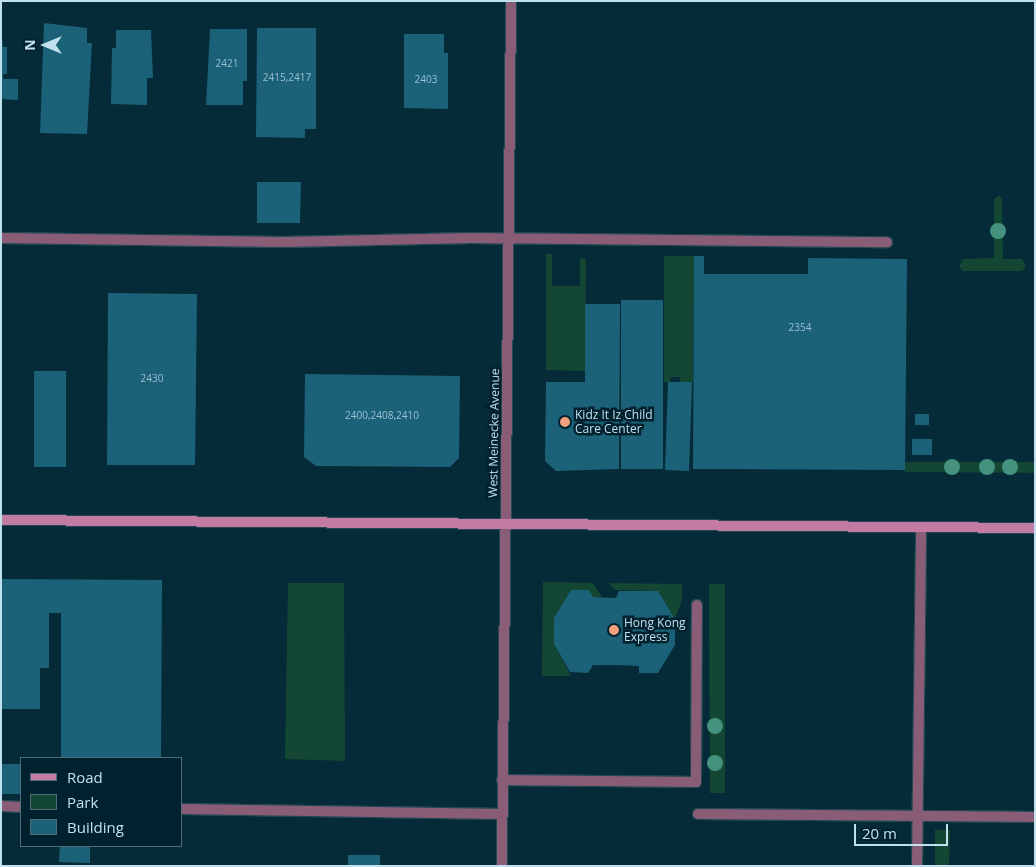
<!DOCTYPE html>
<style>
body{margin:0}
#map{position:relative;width:1036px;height:867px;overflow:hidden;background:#062b38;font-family:"Open Sans",sans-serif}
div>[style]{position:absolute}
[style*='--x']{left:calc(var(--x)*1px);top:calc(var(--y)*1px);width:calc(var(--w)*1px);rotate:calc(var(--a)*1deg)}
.green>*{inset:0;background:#134633}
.building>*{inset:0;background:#1b6178}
.roads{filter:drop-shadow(1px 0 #244855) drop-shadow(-1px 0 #244855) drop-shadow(0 1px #244855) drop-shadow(0 -1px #244855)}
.lane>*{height:10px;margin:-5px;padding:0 5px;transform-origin:5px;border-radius:5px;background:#8a5d77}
.street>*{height:10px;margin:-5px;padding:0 5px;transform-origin:5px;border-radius:5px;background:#8a5d77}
.secondary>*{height:10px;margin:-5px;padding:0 5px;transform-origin:5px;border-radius:5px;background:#c37ba4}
.trees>*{width:16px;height:16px;margin:-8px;border-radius:50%;background:#44917d}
.dots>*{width:14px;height:14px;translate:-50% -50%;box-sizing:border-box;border:2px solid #00212d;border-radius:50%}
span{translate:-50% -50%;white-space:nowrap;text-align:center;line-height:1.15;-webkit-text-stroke:5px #00212d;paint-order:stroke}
.number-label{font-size:10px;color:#97c0d0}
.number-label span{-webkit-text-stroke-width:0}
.poi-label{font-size:12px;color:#c0e0ed}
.left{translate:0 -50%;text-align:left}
.street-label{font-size:12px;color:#c0e0ed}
.frame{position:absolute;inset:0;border:2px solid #c0e0ed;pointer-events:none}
.legend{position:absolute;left:20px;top:757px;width:162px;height:90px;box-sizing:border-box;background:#00212d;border:1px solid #4d6d7a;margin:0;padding:6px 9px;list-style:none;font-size:15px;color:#c0e0ed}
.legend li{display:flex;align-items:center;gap:10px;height:25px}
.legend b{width:25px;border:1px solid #4d6d7a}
.north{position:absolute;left:20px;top:20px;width:50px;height:50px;-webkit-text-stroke:4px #00212d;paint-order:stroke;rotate:270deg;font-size:14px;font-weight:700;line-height:20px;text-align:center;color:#c0e0ed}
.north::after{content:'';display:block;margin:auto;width:18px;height:22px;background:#c0e0ed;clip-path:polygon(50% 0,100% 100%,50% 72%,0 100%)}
.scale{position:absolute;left:854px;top:824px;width:94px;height:22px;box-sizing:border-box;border:2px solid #c0e0ed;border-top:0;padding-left:6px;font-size:15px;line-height:18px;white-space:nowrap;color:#c0e0ed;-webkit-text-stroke:4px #00212d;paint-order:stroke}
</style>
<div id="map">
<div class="green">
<div style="clip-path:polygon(999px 195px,1002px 199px,1003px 259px,1022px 259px,1026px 267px,1022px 271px,963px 271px,959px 266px,963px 259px,994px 258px,994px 199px)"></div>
<div style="clip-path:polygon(546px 254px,552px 254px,552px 286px,580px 286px,580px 258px,586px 259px,585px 371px,546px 370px)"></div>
<div style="clip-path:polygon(664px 256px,694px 256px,693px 382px,680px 382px,680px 377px,671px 377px,670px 382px,664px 382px)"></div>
<div style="clip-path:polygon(905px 462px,1035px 462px,1035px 473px,905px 472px)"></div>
<div style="clip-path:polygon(543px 582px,593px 583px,602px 597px,593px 597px,588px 590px,571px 590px,554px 618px,554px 644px,571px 676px,542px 676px)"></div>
<div style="clip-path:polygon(288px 583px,344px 583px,345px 761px,285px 759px)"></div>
<div style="clip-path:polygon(609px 583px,682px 584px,682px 600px,675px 619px,658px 591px,615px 590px)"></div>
<div style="clip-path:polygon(709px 584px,725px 584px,725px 793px,710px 793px)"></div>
<div style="clip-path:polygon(935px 830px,950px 830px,949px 864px,946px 866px,935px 866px)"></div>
</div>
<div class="building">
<div style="clip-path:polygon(44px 23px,87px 28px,87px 43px,92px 43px,87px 134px,40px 133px)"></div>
<div style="clip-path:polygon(1px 28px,3px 47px,7px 47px,7px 74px,3px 74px,3px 79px,18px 79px,18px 100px,1px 99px)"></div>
<div style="clip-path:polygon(257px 28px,316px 28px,316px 129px,305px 129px,305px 138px,256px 137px)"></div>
<div style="clip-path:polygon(210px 29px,247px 29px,247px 81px,243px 81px,243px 105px,206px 105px)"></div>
<div style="clip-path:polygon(116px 30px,151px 30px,153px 78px,147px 78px,147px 105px,111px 104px,112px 48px,116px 48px)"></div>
<div style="clip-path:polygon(404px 34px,444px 34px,444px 53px,448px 53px,448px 109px,404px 108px)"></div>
<div style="clip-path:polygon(257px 182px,301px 182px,300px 223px,257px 223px)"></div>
<div style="clip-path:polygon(694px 256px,704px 256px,704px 274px,808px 274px,808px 258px,907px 259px,905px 470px,693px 469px)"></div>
<div style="clip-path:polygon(108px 293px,197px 294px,195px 465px,107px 465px)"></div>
<div style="clip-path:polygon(621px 300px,663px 300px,663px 469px,621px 469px)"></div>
<div style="clip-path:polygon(585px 304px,620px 304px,619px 469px,556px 471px,545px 461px,546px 382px,585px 382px)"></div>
<div style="clip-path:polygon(34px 371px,66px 371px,66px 467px,34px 467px)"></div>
<div style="clip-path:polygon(305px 374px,460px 376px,459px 458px,450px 467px,316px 466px,304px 457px)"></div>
<div style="clip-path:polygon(668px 382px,692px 382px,689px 471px,665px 470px)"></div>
<div style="clip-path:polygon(915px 414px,929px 414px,929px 425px,915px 425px)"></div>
<div style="clip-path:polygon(912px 439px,932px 439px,932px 455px,912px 455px)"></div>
<div style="clip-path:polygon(1px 579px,162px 580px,161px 758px,61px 758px,61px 613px,49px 613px,49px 668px,40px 668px,40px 709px,1px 709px)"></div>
<div style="clip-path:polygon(571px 590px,589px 590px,593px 597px,616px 598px,619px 591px,658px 591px,675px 619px,675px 645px,658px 673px,639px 673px,639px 666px,618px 665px,593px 665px,588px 673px,570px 672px,554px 644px,554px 618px)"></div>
<div style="clip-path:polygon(1px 764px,21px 764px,21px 794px,1px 794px)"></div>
<div style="clip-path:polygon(60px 846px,90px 846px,90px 863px,59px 862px)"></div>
<div style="clip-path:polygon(348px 855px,380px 855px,380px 866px,348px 866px)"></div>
</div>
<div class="roads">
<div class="lane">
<div style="--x:1;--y:238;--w:283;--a:0.8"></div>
<div style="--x:284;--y:242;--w:187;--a:-1.2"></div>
<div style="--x:471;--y:238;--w:416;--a:0.6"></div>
<div style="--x:502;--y:780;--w:194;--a:0.6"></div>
<div style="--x:696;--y:782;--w:177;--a:-89.7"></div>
<div style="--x:1;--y:806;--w:20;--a:3"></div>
<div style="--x:181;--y:809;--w:321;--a:0.9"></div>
<div style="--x:698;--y:814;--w:337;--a:0.5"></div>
<div style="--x:917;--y:866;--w:338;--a:-89.3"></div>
</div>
<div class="street">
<div style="--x:502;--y:866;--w:865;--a:-89.4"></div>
</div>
<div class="secondary">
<div style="--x:1;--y:520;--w:1034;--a:0.44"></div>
</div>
</div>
<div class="trees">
<div style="left:998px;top:231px"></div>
<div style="left:952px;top:467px"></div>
<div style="left:987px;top:467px"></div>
<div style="left:1010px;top:467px"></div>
<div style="left:715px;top:726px"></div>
<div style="left:715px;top:763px"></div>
</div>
<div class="dots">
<div style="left:565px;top:422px;background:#f1a17d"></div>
<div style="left:614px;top:630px;background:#f1a17d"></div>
</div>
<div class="number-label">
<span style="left:227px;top:64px">2421</span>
<span style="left:287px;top:78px">2415,2417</span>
<span style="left:426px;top:80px">2403</span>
<span style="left:800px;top:328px">2354</span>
<span style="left:152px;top:379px">2430</span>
<span style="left:382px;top:416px">2400,2408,2410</span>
</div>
<div class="poi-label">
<span class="left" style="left:575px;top:422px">Kidz It Iz Child<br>Care Center</span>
<span class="left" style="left:624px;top:630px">Hong Kong<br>Express</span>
</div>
<div class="street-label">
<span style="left:494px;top:433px;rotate:-89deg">West Meinecke Avenue</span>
</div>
<div class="frame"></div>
<ul class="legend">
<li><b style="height:6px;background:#c37ba4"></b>Road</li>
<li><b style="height:14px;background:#134633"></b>Park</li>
<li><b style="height:14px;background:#1b6178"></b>Building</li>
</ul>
<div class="north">N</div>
<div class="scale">20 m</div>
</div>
